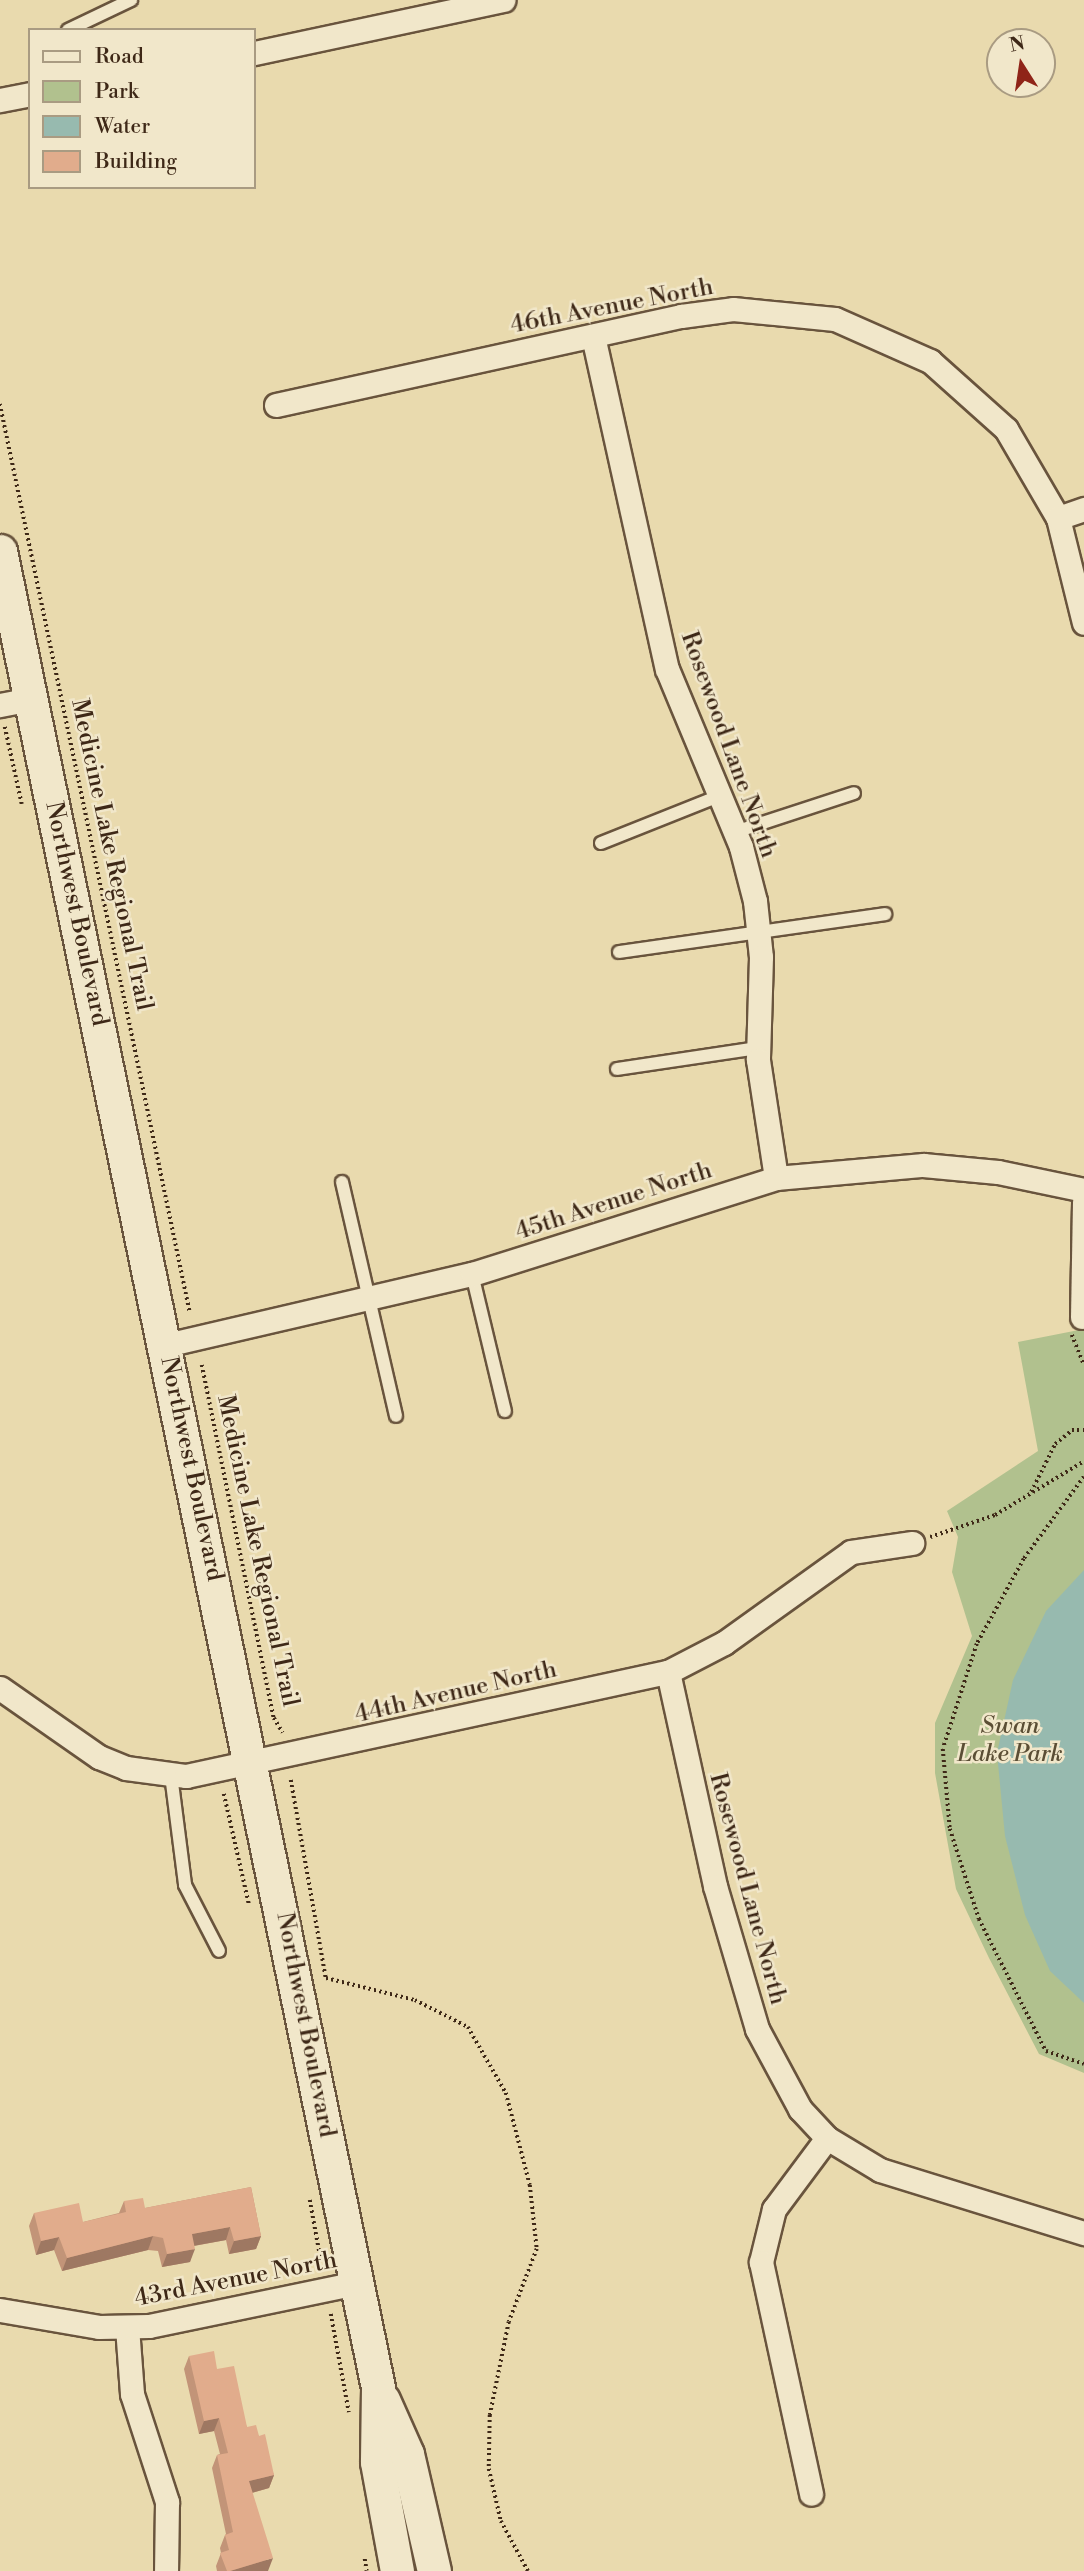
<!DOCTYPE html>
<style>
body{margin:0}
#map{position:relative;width:1084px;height:2571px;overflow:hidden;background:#e9daae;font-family:"Libre Bodoni",serif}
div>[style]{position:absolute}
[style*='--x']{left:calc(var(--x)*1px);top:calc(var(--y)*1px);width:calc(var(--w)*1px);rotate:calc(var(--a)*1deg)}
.green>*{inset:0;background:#b1c18e}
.water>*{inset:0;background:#97baaf}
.path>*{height:3.5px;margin-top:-1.75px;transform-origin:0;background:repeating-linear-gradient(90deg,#3e2817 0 2px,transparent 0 5.5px)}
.roads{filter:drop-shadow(2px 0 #69543d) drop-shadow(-2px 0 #69543d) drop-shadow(0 2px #69543d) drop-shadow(0 -2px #69543d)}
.lane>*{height:12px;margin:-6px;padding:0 6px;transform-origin:6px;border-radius:6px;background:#f1e7ca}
.street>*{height:23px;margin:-11.5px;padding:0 11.5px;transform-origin:11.5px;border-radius:11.5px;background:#f1e7ca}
.secondary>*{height:33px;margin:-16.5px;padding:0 16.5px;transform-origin:16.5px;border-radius:16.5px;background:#f1e7ca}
.wall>*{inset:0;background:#c29478}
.shaded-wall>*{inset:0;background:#9e7862}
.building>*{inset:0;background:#e1ac8c}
span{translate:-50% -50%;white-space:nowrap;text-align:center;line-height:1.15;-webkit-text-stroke:5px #f1e7ca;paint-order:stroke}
.street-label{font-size:24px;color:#3e2817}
.park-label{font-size:24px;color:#5b4e35;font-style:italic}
.legend{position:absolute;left:28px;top:28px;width:228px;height:161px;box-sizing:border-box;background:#f1e7ca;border:2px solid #a99b82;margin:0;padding:9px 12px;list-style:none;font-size:21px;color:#3e2817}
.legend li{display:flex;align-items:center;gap:14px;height:35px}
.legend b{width:35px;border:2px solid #a99b82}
.north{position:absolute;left:986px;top:28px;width:70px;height:70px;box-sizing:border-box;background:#f1e7ca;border:2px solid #a99b82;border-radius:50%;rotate:348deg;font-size:19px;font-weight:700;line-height:28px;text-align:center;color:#3e2817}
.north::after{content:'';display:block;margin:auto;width:24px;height:32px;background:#8f2418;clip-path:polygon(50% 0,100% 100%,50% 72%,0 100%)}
</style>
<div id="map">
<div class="green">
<div style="clip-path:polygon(1084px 1329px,1084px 2073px,1039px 2054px,989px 1958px,956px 1889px,935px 1773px,935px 1723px,972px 1636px,952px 1572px,958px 1537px,947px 1511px,1038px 1451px,1018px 1342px)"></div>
</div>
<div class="water">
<div style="clip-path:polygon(1084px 1570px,1084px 2003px,1050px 1971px,1025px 1915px,1005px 1836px,997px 1753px,1013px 1680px,1046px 1611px)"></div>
</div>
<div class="path">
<div style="--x:0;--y:404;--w:929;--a:78.19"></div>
<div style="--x:5;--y:727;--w:79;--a:77.6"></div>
<div style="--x:1072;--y:1335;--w:31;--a:68"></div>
<div style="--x:202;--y:1365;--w:360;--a:78.5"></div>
<div style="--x:274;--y:1718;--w:17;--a:59"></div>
<div style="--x:1084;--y:1477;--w:102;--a:126.2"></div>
<div style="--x:1024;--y:1559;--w:97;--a:118.9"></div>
<div style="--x:977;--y:1644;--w:110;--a:107.9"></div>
<div style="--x:943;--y:1749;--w:80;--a:85"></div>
<div style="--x:950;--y:1829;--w:95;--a:72.1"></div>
<div style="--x:979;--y:1919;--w:148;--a:63.1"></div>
<div style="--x:1046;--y:2051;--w:40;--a:18.9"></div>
<div style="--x:1031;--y:1492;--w:54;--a:-63.4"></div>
<div style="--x:1055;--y:1444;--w:22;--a:-39"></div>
<div style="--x:1072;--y:1430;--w:12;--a:0"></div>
<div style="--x:930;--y:1537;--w:69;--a:-18.7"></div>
<div style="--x:995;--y:1515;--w:104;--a:-31.2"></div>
<div style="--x:291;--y:1780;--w:201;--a:80"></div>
<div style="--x:326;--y:1978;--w:92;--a:13.9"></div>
<div style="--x:415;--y:2000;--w:59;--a:27"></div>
<div style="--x:468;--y:2027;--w:76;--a:60.1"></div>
<div style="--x:506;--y:2093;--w:95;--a:75.4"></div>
<div style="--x:530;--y:2185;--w:64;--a:83.8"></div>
<div style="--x:537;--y:2249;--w:78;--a:111"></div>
<div style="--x:509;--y:2322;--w:95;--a:101.5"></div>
<div style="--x:490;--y:2415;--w:54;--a:91.1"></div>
<div style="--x:489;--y:2469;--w:53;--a:77"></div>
<div style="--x:501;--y:2521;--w:57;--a:61.6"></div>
<div style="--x:224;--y:1794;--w:113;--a:77.2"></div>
<div style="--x:310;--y:2200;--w:67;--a:79.7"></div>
<div style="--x:331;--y:2314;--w:100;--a:79.6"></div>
<div style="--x:365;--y:2559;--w:12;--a:81"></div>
</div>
<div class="roads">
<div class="lane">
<div style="--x:68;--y:30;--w:70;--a:-25.5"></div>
<div style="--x:735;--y:832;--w:125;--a:-18.1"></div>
<div style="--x:601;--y:843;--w:127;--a:-21.7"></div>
<div style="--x:619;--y:952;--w:269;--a:-8.1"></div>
<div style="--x:617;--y:1069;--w:143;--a:-8.5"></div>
<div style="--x:342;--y:1182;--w:240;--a:77"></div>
<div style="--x:472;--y:1274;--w:141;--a:76.5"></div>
<div style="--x:171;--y:1775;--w:111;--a:82.7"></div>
<div style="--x:185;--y:1885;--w:74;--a:62.7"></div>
</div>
<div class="street">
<div style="--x:254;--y:53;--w:255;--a:-12"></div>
<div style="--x:0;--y:100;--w:31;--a:-11"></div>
<div style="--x:593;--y:336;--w:341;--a:77.5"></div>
<div style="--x:667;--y:669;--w:193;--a:67.4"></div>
<div style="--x:741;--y:847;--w:56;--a:75.5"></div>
<div style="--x:755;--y:901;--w:56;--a:83.9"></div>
<div style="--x:761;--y:957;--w:103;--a:91.7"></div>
<div style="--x:758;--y:1060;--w:119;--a:81.3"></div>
<div style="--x:276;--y:405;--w:415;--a:-12.4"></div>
<div style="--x:681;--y:316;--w:52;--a:-7.7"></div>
<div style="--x:733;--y:309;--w:102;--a:5.6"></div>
<div style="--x:835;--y:319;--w:104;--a:23.9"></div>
<div style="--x:930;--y:361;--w:102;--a:41.8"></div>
<div style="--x:1006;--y:429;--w:103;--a:59.7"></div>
<div style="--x:1058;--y:518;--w:108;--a:76.1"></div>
<div style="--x:1058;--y:518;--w:28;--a:-19"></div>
<div style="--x:0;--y:705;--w:32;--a:-11"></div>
<div style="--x:1082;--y:1317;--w:115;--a:-89"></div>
<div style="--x:166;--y:1345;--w:314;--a:-13.1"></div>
<div style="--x:472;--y:1274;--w:319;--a:-17.5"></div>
<div style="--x:776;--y:1178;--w:148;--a:-5.1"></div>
<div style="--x:923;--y:1165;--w:75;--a:5.3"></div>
<div style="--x:998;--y:1172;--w:88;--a:11.8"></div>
<div style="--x:668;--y:1672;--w:219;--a:77.6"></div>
<div style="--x:715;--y:1886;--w:149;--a:73.6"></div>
<div style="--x:757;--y:2029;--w:91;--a:61.7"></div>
<div style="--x:800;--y:2109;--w:40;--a:47"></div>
<div style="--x:827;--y:2138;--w:89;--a:126.7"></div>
<div style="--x:774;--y:2209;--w:55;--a:103.8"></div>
<div style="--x:761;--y:2262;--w:237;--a:77.8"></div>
<div style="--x:0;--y:1688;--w:121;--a:34.9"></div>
<div style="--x:99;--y:1757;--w:29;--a:22"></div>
<div style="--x:126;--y:1768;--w:61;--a:7.6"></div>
<div style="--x:186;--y:1776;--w:493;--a:-12.2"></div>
<div style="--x:668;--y:1672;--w:63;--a:-27.4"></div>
<div style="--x:724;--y:1643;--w:156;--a:-35.6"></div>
<div style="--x:851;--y:1552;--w:62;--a:-8.4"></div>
<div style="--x:827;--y:2138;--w:62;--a:31.1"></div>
<div style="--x:880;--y:2170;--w:214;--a:17.2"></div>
<div style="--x:0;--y:2310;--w:100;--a:9.7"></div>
<div style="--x:99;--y:2327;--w:50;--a:-1.1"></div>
<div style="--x:149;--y:2326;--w:212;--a:-11.7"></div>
<div style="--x:127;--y:2327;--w:67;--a:85.7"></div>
<div style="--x:132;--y:2394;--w:114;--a:72"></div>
<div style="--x:167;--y:2502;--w:69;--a:90.8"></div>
</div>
<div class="secondary">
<div style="--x:0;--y:551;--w:1875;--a:78.37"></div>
<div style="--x:378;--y:2388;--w:74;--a:90.8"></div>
<div style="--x:377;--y:2462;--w:111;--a:79.6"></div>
<div style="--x:383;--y:2400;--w:59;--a:66"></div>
<div style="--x:407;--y:2454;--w:120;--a:77"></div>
</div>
</div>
<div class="wall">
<div style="clip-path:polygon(251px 2187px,261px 2236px,256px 2249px,229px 2254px,226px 2240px,194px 2246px,190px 2262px,162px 2267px,158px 2251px,148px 2250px,62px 2271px,54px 2250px,36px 2255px,29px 2226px,34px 2213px,83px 2222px,119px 2213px,124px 2201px,145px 2208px)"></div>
<div style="clip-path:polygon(189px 2356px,217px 2369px,247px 2427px,259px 2436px,274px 2475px,269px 2488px,252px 2493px,268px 2571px,217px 2571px,216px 2566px,221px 2553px,220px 2548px,225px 2535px,226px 2534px,212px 2468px,217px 2455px,220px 2454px,214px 2431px,199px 2434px,184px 2369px)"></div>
</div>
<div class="shaded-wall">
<div style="clip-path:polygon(230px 2227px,226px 2240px,187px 2247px,192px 2234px)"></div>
<div style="clip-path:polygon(153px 2236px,148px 2250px,62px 2271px,67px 2258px)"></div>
<div style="clip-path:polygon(261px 2236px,256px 2249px,229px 2254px,234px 2241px)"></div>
<div style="clip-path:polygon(59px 2237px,54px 2250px,36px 2255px,41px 2241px)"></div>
<div style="clip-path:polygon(195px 2249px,190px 2262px,162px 2267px,167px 2254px)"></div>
<div style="clip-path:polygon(219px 2418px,214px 2431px,199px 2434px,204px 2421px)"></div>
<div style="clip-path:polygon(274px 2475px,269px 2488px,244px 2495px,249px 2481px)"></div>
<div style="clip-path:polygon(273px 2558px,268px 2571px,230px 2571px)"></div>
</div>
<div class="building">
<div style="clip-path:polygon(251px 2187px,261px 2236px,234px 2241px,230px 2227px,192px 2234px,195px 2249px,167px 2254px,163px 2238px,153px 2236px,67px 2258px,59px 2237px,41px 2241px,34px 2213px,79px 2203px,83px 2222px,126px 2212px,124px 2201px,143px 2198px,145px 2208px)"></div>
<div style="clip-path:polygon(214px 2351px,217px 2369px,234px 2366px,247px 2427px,256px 2425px,259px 2436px,265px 2434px,274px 2475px,249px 2481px,273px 2558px,230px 2571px,227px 2571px,220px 2553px,229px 2550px,225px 2535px,233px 2532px,217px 2455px,228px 2453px,219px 2418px,204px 2421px,189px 2356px)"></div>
</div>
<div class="street-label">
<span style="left:612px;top:307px;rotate:-11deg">46th Avenue North</span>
<span style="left:728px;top:745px;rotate:70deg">Rosewood Lane North</span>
<span style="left:111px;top:855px;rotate:78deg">Medicine Lake Regional Trail</span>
<span style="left:76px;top:914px;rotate:78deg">Northwest Boulevard</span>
<span style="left:614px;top:1202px;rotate:-18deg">45th Avenue North</span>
<span style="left:191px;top:1469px;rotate:78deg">Northwest Boulevard</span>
<span style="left:257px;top:1551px;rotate:78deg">Medicine Lake Regional Trail</span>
<span style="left:456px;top:1693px;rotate:-13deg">44th Avenue North</span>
<span style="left:747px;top:1889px;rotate:75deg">Rosewood Lane North</span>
<span style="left:305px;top:2025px;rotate:79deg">Northwest Boulevard</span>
<span style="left:236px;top:2280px;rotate:-11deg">43rd Avenue North</span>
</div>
<div class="park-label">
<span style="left:1010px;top:1741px">Swan<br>Lake Park</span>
</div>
<ul class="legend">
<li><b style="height:9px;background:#f1e7ca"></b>Road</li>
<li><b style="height:19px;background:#b1c18e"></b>Park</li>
<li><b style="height:19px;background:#97baaf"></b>Water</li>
<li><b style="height:19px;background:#e1ac8c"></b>Building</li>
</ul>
<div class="north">N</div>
</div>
